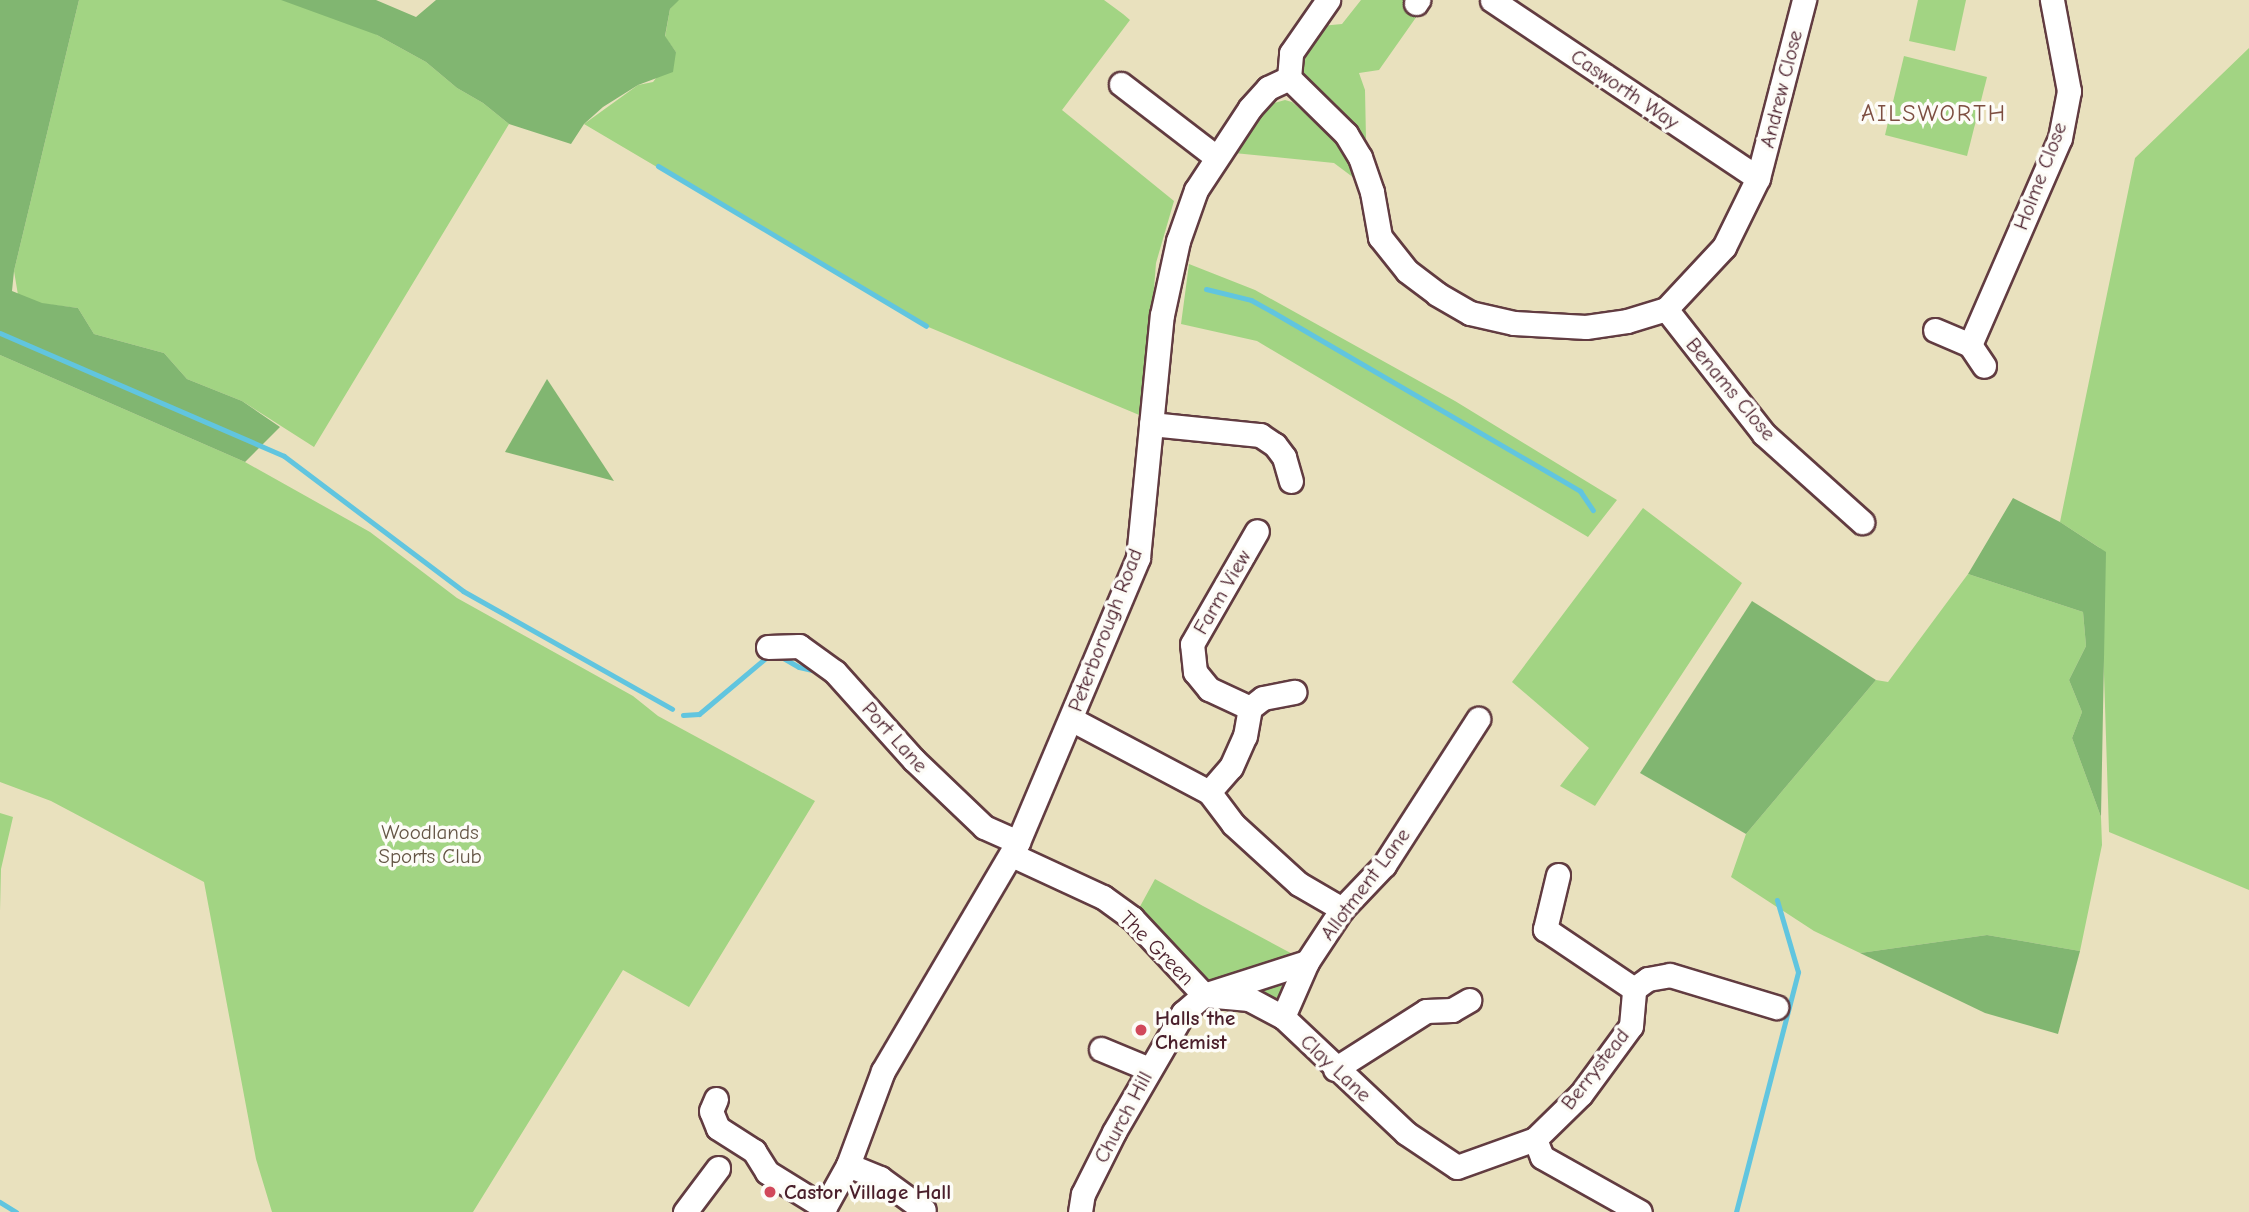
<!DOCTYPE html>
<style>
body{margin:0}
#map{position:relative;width:2249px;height:1212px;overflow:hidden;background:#e9e1be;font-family:"Comic Neue",sans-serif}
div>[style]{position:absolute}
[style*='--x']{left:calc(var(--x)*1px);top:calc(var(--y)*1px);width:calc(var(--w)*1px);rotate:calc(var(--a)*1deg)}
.green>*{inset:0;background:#a2d483}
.forest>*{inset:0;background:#81b671}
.stream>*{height:5px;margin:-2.5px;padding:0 2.5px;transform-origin:2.5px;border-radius:2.5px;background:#61c5df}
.roads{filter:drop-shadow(2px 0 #623c41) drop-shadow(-2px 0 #623c41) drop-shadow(0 2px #623c41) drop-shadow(0 -2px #623c41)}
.minor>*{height:23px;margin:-11.5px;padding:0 11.5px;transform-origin:11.5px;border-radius:11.5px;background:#fff}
.dots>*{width:19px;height:19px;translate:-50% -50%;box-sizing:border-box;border:4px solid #fdfcf7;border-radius:50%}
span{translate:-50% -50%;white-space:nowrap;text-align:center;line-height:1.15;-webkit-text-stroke:7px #fdfcf7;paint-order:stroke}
.street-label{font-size:21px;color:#4a1f2b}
.park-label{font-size:21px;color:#645545}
.poi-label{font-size:21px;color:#4a1f2b;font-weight:700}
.left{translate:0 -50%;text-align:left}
.quarter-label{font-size:24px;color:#7d4e41;letter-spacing:2px}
</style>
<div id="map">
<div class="green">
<div style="clip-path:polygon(79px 0,343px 0,377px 35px,426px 62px,457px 88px,483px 103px,509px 124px,314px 447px,242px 401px,187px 379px,164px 353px,94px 334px,78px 308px,19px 301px,14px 271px)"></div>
<div style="clip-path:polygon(678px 0,1104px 0,1123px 14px,1130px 20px,1062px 110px,1174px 201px,1156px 263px,1144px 417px,926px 326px,584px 124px,638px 85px,653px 82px,676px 52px,665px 37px,670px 9px)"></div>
<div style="clip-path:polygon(1361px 0,1408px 0,1404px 6px,1417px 16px,1379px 70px,1359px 73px,1365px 90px,1366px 139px,1304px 84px,1300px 75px,1300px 58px,1321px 26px,1342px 24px)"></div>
<div style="clip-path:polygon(1918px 0,1966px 0,1955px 51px,1909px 41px)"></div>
<div style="clip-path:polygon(2249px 48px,2249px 890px,2109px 832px,2100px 548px,2060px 522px,2135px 158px)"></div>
<div style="clip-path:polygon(1904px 56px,1987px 77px,1967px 156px,1885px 135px)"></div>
<div style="clip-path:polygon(1285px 100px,1292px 102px,1331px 135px,1349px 157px,1358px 181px,1334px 163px,1234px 153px,1267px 105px)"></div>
<div style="clip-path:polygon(1189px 264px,1255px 290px,1455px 401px,1617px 500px,1588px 537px,1257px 341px,1181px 324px)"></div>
<div style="clip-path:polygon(0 355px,245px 462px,370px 532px,457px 598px,633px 696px,658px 716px,815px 801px,689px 1007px,623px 970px,473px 1212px,272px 1212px,256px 1159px,204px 882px,51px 801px,0 782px)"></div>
<div style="clip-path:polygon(1643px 508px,1742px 583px,1595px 806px,1560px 786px,1589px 748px,1512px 682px)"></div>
<div style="clip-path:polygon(1968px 574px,2083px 612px,2086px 646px,2069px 680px,2082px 712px,2072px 738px,2101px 817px,2102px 845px,2080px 951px,1987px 935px,1860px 953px,1814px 931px,1731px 877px,1746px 834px,1876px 680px,1888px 682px)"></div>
<div style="clip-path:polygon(0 813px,13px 817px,1px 869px,0 911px)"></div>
<div style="clip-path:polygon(1155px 879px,1203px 906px,1300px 958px,1209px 985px,1137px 912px)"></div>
<div style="clip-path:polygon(1291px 979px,1278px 1003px,1256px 985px)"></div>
</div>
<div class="forest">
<div style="clip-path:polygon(0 0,79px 0,14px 271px,12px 291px,42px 303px,78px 308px,94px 334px,164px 353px,187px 379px,242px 401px,280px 427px,245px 462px,0 355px)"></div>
<div style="clip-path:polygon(281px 0,376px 0,416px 17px,436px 0,679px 0,670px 9px,665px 36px,676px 52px,673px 72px,638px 85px,603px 107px,584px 124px,571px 144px,509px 124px,483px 103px,457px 88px,426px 62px,377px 35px)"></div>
<div style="clip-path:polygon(547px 379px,614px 481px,505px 452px)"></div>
<div style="clip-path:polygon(2013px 498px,2060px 522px,2106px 552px,2101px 817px,2072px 738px,2082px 712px,2069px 680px,2086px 646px,2083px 612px,1968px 574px)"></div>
<div style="clip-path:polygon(1752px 601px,1876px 680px,1746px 834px,1640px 773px)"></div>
<div style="clip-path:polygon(1987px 935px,2080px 951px,2058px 1034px,1985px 1013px,1860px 953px)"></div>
</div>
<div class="stream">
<div style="--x:658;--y:166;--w:312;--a:30.8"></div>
<div style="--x:1206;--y:289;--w:46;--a:13.7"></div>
<div style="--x:1251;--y:300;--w:23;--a:29"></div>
<div style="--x:1271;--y:311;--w:358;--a:30.2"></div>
<div style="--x:1580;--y:491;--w:23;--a:56"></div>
<div style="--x:0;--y:333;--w:309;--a:23.4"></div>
<div style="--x:284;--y:456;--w:224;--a:37"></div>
<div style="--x:463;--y:591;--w:240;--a:29.4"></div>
<div style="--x:778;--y:655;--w:24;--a:30"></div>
<div style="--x:799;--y:667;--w:18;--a:13"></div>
<div style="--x:683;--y:715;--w:16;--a:-4"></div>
<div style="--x:699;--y:714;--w:92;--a:-40.1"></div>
<div style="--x:0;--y:1202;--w:19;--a:32"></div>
<div style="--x:1736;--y:1212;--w:248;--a:-75.5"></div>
<div style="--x:1798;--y:972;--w:75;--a:-106.3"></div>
</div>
<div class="roads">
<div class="minor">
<div style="--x:1492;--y:0;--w:320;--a:33.8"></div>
<div style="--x:1416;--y:3;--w:4;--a:-56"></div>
<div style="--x:1289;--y:78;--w:80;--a:44.5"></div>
<div style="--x:1346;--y:134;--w:27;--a:59"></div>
<div style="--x:1360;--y:157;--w:37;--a:71"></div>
<div style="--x:1372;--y:192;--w:46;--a:79.9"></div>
<div style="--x:1380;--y:237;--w:43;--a:51.5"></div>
<div style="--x:1407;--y:271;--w:38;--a:37"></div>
<div style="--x:1437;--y:294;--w:38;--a:30"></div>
<div style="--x:1470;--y:313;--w:45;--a:12.8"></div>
<div style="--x:1514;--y:323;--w:72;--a:3.2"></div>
<div style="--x:1586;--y:327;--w:41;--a:-8.3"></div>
<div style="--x:1627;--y:321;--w:41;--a:-17.1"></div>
<div style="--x:1666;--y:309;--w:85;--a:-46.9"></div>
<div style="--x:1724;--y:247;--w:77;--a:-63.8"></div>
<div style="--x:1758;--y:178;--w:184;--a:-75.5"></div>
<div style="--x:1289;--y:78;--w:25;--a:-85"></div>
<div style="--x:1291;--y:53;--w:65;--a:-55.1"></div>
<div style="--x:1121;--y:84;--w:120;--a:37.5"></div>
<div style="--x:1666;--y:309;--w:159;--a:51.9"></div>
<div style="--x:1764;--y:434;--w:132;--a:41.9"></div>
<div style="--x:1935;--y:330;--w:38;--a:23"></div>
<div style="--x:1970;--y:345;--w:25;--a:56"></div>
<div style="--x:1970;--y:345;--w:226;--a:-66.5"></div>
<div style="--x:2060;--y:138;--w:48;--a:-79.2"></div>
<div style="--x:2069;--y:91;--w:93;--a:-100.6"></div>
<div style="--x:1151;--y:424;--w:110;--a:5.8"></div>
<div style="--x:1260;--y:435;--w:18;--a:34"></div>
<div style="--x:1275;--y:445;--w:15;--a:53"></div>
<div style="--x:1284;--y:457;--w:25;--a:74"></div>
<div style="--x:768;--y:647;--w:31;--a:-2"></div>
<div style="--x:799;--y:646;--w:44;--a:35.8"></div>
<div style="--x:835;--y:672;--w:118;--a:48.1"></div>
<div style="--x:914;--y:760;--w:97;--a:43.7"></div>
<div style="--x:984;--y:827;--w:37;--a:24"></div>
<div style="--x:1250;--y:708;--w:45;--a:-155.1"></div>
<div style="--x:1209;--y:689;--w:22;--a:-129"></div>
<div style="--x:1195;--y:672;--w:28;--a:-96"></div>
<div style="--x:1192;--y:644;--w:130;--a:-60.1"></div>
<div style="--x:1071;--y:719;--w:156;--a:27.9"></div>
<div style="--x:1209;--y:792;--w:40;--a:53"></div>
<div style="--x:1233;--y:824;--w:89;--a:42.3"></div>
<div style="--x:1299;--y:884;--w:50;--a:30.2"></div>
<div style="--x:1209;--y:792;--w:33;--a:-49"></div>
<div style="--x:1231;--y:767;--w:34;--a:-66"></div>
<div style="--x:1245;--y:736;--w:28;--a:-80"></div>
<div style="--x:1250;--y:708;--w:16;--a:-38"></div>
<div style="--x:1263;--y:698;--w:32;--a:-11"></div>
<div style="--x:1012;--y:855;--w:100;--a:24.8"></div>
<div style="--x:1103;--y:897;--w:36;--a:36"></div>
<div style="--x:1132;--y:918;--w:105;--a:46.9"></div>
<div style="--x:1558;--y:875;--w:56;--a:103.5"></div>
<div style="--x:1545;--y:929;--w:107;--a:34"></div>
<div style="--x:1204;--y:995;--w:45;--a:5.1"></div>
<div style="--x:1249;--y:999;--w:38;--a:28"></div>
<div style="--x:1283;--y:1017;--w:169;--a:43.3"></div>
<div style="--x:1406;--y:1133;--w:61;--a:33.7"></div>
<div style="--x:1457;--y:1167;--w:83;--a:-19.7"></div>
<div style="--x:1535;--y:1139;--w:19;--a:69"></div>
<div style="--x:1542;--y:1157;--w:112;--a:29.3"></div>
<div style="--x:1283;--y:1017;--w:60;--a:-66.4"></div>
<div style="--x:1307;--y:962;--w:64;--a:-56.6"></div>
<div style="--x:1342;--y:909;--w:61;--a:-46.3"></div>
<div style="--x:1384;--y:865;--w:174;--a:-57.2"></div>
<div style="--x:1101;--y:1049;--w:52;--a:22.6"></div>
<div style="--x:1335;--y:1069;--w:108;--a:-32.5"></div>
<div style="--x:1426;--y:1011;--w:26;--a:-2"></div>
<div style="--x:1452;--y:1010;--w:20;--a:-30"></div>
<div style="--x:716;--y:1099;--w:13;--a:113"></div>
<div style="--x:711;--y:1111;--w:18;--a:68"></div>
<div style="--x:718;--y:1128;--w:43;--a:32.6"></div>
<div style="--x:754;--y:1151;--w:25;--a:58"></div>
<div style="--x:767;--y:1172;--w:68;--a:31.8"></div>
<div style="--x:1535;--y:1139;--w:64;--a:-44.4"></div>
<div style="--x:1581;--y:1094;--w:84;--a:-53.7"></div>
<div style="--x:1631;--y:1026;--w:37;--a:-85"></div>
<div style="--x:1634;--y:989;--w:17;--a:-36"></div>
<div style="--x:1648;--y:979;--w:22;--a:-10"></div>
<div style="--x:1670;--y:975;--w:111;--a:16.8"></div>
<div style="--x:848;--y:1165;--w:35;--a:22"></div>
<div style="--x:880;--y:1178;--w:54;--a:36"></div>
<div style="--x:685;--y:1212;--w:55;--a:-53.1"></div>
<div style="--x:822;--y:1212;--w:54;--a:-61"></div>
<div style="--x:848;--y:1165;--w:100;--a:-69.6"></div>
<div style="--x:883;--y:1071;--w:266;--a:-59.5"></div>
<div style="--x:1018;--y:842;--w:308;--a:-67.1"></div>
<div style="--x:1138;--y:558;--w:244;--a:-84.4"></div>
<div style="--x:1162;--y:315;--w:76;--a:-77.8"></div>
<div style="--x:1178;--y:241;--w:54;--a:-70.6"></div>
<div style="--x:1196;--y:190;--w:98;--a:-56.6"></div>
<div style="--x:1250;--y:108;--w:27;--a:-48"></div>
<div style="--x:1268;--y:88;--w:23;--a:-25"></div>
<div style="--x:1080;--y:1212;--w:18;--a:-81"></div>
<div style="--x:1083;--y:1194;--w:69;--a:-63.4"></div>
<div style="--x:1114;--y:1132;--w:138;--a:-59.9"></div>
<div style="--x:1183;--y:1013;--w:28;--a:-41"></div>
<div style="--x:1204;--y:995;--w:108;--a:-17.8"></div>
</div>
</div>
<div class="dots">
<div style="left:1141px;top:1030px;background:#d1495b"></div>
<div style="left:770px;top:1192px;background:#d1495b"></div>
</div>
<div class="street-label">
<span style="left:1625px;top:89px;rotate:34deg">Casworth Way</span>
<span style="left:1781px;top:89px;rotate:-76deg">Andrew Close</span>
<span style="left:2040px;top:176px;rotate:-69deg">Holme Close</span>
<span style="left:1731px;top:389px;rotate:50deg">Benams Close</span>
<span style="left:1222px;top:592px;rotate:-60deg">Farm View</span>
<span style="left:1105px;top:630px;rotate:-69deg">Peterborough Road</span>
<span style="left:895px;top:737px;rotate:48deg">Port Lane</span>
<span style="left:1365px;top:884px;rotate:-53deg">Allotment Lane</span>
<span style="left:1157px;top:948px;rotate:45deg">The Green</span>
<span style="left:1336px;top:1068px;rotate:43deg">Clay Lane</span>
<span style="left:1595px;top:1069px;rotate:-52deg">Berrystead</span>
<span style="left:1123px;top:1117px;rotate:-62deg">Church Hill</span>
</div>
<div class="park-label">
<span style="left:430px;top:844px">Woodlands<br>Sports Club</span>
</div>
<div class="poi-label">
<span class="left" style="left:1155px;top:1030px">Halls the<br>Chemist</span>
<span class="left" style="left:784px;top:1192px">Castor Village Hall</span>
</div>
<div class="quarter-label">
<span style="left:1934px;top:114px">AILSWORTH</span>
</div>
</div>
